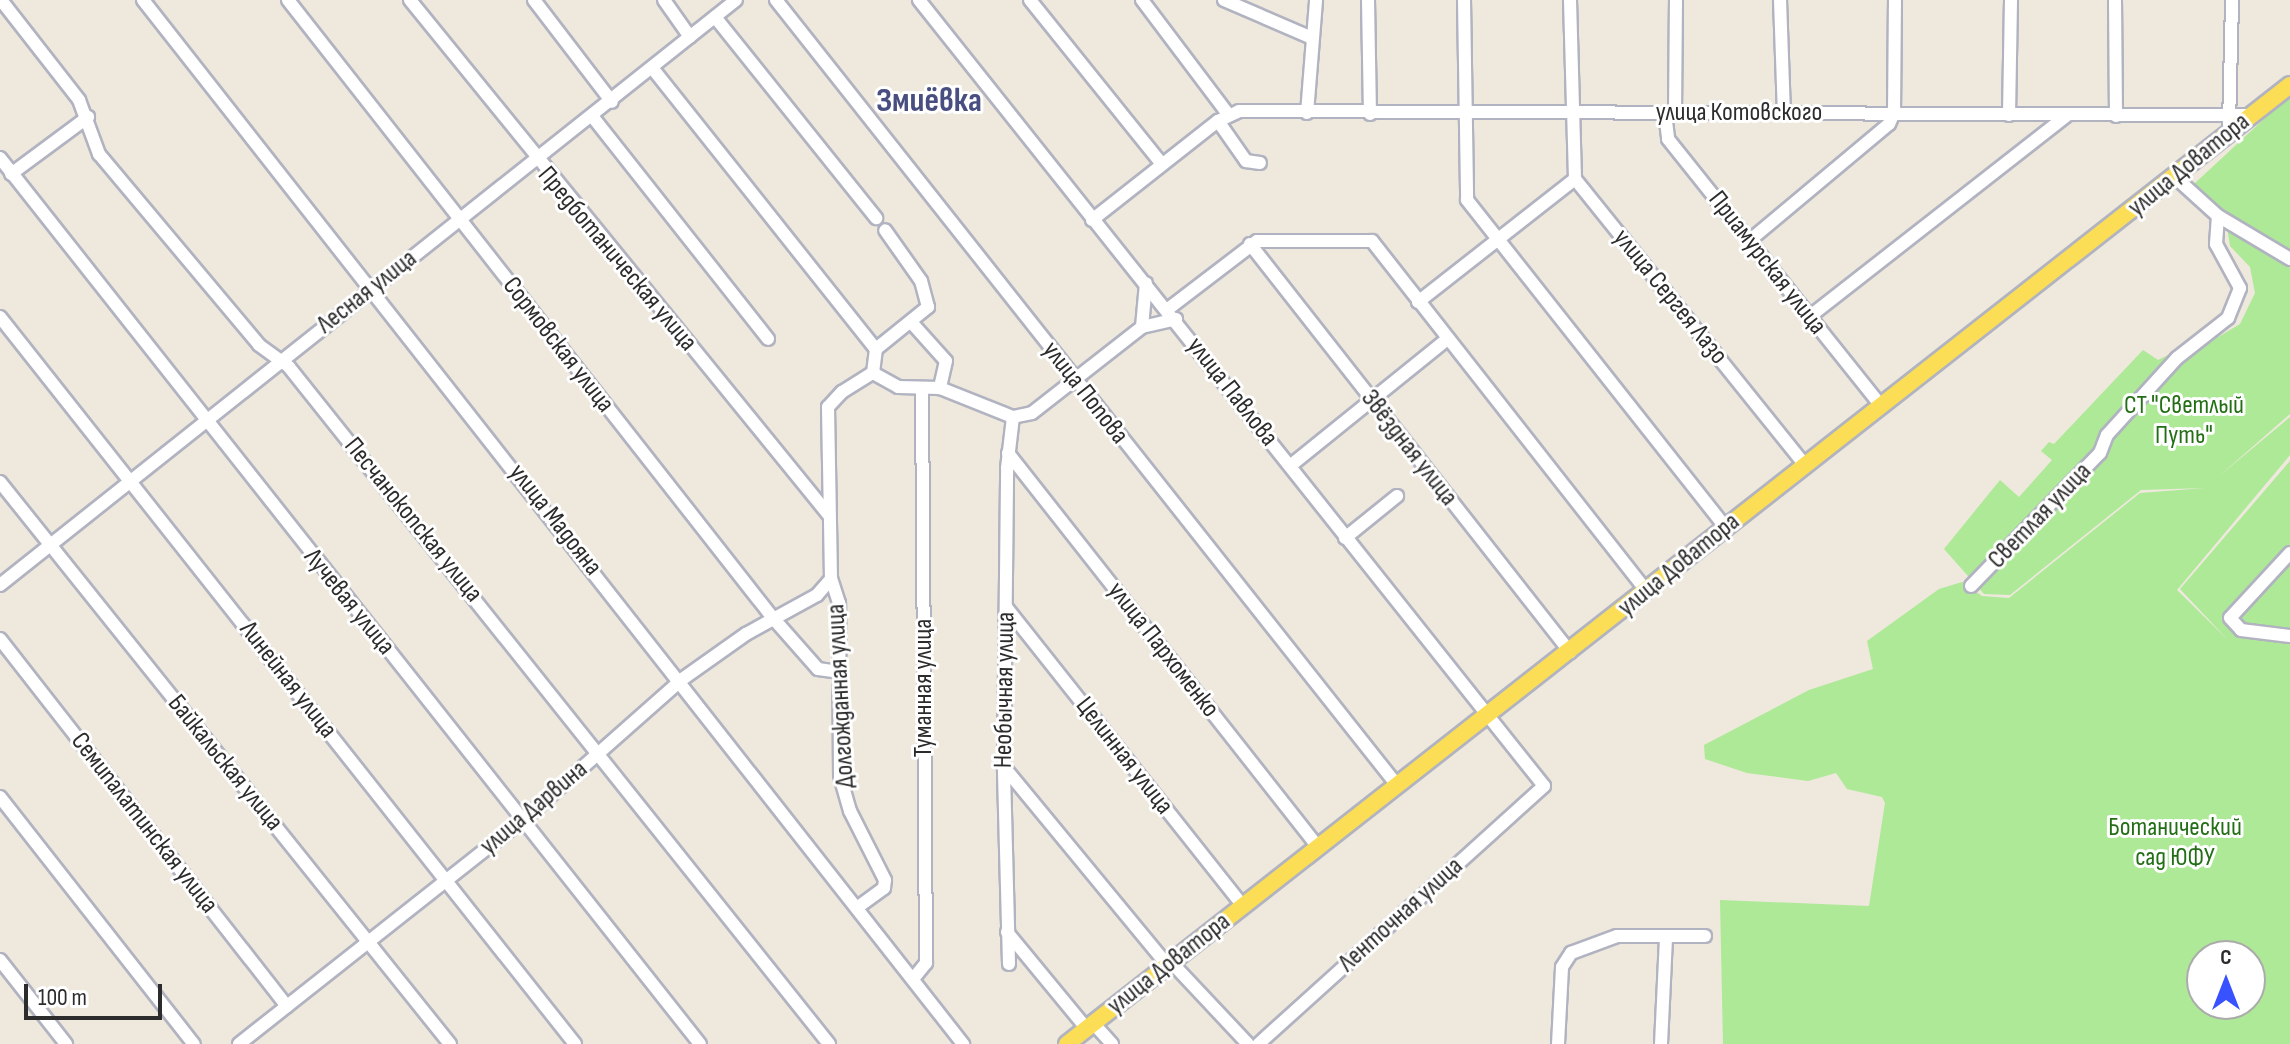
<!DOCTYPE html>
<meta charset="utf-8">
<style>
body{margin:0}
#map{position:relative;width:2290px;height:1044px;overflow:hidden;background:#eee8dd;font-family:"Sofia Sans Condensed",sans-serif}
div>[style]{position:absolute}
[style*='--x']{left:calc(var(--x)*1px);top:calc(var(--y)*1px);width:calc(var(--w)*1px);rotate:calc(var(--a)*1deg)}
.green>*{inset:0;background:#ade996}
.roads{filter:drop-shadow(2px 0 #b1b3c0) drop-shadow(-2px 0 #b1b3c0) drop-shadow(0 2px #b1b3c0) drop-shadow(0 -2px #b1b3c0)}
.minor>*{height:12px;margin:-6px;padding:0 6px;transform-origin:6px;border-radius:6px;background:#fff}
.major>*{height:16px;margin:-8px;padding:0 8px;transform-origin:8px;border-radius:8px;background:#fbde55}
span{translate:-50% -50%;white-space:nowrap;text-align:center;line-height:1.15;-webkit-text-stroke:6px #fff;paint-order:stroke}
.street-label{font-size:26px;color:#2c2c2c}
.park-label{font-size:26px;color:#226f15}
.district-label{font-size:34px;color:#484f80;font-weight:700}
.north{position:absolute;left:2186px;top:940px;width:80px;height:80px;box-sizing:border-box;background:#fff;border:2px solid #ababab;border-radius:50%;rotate:0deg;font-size:22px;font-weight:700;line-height:32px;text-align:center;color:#2c2c2c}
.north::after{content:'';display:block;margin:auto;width:28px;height:36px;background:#3952ff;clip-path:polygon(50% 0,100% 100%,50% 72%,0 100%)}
.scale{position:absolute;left:24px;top:984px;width:138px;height:36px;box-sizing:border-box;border:4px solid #2c2c2c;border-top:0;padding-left:10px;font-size:24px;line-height:28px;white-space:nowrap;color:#2c2c2c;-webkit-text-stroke:6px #fff;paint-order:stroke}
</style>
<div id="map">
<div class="green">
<div style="clip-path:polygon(evenodd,2290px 95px,2290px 414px,2218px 477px,2290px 417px,2290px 455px,2177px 590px,2228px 640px,2180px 589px,2290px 461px,2290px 1044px,1723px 1044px,1720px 900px,1869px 906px,1885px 803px,1882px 797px,1847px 789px,1836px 773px,1808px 781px,1747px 773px,1705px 759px,1704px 745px,1809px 690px,1873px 669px,1867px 641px,1939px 589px,1962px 582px,1982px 596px,2009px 598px,2140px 493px,2205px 488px,2141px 490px,2010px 595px,1984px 594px,1944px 549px,2000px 480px,2019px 497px,2052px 460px,2041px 451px,2049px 442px,2054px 444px,2143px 350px,2158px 360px,2187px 346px,2193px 352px,2240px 324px,2255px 293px,2250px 267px,2230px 246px,2225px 214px,2194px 184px,2290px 95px,2202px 956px,2250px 956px,2250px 1004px,2202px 1004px,2202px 956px)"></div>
</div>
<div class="roads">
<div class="minor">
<div style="--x:1;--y:0;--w:127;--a:52"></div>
<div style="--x:79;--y:100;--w:58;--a:69.7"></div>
<div style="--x:99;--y:154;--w:249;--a:50"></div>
<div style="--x:259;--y:345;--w:37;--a:36"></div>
<div style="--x:289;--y:367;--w:866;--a:51.42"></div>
<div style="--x:143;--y:0;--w:1328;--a:51.85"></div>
<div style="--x:288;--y:0;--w:786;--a:51.88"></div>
<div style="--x:773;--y:618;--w:68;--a:48.6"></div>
<div style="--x:818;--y:669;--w:21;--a:8"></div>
<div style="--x:410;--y:0;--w:663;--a:50.88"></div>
<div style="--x:534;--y:0;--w:128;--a:52.6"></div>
<div style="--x:664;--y:0;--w:45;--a:54.9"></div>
<div style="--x:776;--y:0;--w:1000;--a:51.66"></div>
<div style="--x:919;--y:0;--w:1004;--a:51.51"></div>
<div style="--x:1544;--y:786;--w:385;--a:137.9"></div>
<div style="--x:1030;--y:0;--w:211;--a:51.2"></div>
<div style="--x:1142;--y:0;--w:143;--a:53"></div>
<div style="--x:1224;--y:0;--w:94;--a:23.3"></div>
<div style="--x:1368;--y:0;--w:114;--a:89"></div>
<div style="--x:1464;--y:0;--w:200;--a:89.1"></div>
<div style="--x:1467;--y:200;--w:417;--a:51.7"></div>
<div style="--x:1570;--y:0;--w:179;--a:88.4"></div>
<div style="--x:1575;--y:179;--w:367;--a:51.2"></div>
<div style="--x:1780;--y:0;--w:113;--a:88"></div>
<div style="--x:2115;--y:0;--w:116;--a:89.5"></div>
<div style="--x:715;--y:17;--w:258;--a:51.3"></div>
<div style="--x:653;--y:69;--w:358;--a:51.5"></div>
<div style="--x:1307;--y:113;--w:113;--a:-85.4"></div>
<div style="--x:1665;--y:113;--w:26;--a:83"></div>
<div style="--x:1668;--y:139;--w:343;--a:51.4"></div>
<div style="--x:1675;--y:113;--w:113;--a:-89.5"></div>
<div style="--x:2009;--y:115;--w:115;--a:-89"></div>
<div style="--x:592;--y:116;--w:284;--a:51.7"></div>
<div style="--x:1218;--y:121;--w:49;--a:55"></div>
<div style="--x:1246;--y:161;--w:14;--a:8"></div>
<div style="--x:2229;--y:125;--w:125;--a:-88.6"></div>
<div style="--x:0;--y:158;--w:1129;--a:51.69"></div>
<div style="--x:11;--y:174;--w:96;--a:-36.5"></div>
<div style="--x:2175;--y:177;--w:58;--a:42.2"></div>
<div style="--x:2218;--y:216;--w:84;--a:30.8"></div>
<div style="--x:1092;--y:220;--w:160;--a:-38.2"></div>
<div style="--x:1218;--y:121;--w:23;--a:-25"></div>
<div style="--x:1239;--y:111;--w:1013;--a:0.23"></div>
<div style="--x:1749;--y:241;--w:182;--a:-39.9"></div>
<div style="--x:1889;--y:124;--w:12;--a:-66"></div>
<div style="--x:1894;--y:113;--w:113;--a:-89.5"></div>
<div style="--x:1250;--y:244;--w:519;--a:51.89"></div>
<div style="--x:1418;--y:302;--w:199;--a:-38.1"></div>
<div style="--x:1168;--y:309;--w:112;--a:-37.4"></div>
<div style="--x:1257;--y:241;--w:115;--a:0"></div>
<div style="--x:1372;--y:241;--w:444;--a:51.9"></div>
<div style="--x:0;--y:317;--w:927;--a:51.66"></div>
<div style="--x:1809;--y:317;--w:326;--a:-38"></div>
<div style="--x:911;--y:322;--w:52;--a:48.1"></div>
<div style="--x:946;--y:361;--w:28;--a:103"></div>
<div style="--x:1142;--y:327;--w:35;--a:-13"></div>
<div style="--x:873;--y:373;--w:24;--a:-83"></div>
<div style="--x:876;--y:349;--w:67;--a:-38.9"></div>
<div style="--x:928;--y:307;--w:27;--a:-105"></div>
<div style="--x:921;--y:281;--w:62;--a:-125.2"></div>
<div style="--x:1013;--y:417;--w:19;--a:-12"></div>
<div style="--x:1032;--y:413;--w:140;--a:-38"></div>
<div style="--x:1142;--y:327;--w:44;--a:-84.8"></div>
<div style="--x:1008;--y:453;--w:501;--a:51.8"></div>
<div style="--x:1290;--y:466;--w:201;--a:-38.9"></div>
<div style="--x:0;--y:482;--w:720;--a:51.32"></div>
<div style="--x:1345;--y:538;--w:67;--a:-38.9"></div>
<div style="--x:2290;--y:553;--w:88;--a:132.7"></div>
<div style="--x:2230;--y:618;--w:16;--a:47"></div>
<div style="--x:2241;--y:630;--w:49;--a:7"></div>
<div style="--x:0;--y:585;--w:940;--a:-38.48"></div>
<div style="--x:1971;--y:586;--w:185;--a:-45.9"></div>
<div style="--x:2100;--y:453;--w:19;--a:-69"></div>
<div style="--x:2107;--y:435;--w:104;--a:-47.7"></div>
<div style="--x:2177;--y:358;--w:65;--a:-38.1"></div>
<div style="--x:2228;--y:318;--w:32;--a:-68"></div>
<div style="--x:2240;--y:288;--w:50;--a:-118.6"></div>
<div style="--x:2216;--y:244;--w:28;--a:-86"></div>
<div style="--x:1006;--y:607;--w:382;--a:51.6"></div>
<div style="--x:0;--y:639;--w:466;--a:52"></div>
<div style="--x:1004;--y:767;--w:256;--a:50.5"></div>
<div style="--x:0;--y:797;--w:314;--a:51.9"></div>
<div style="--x:858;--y:907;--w:32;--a:-36"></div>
<div style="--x:884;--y:888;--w:8;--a:-83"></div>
<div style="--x:885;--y:880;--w:77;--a:-116.9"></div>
<div style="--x:850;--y:811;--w:35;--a:-106"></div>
<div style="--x:840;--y:777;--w:174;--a:-90.3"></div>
<div style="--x:839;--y:603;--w:25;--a:-108"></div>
<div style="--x:831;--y:579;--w:172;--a:-91"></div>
<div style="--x:828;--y:407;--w:21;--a:-47"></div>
<div style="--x:842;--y:392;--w:36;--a:-32"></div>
<div style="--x:873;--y:373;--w:29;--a:29"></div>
<div style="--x:898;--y:387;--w:42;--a:1.4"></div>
<div style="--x:940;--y:388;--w:79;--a:21.7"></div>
<div style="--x:1007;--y:932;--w:126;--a:50.5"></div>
<div style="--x:0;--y:960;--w:107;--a:51.8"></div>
<div style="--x:1171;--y:962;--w:112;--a:46.8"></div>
<div style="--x:1009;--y:964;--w:197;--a:-91.5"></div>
<div style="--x:1004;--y:767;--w:299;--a:-89.4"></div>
<div style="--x:1007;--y:468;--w:51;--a:-83.3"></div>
<div style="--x:913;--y:979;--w:21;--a:-51"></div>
<div style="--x:926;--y:963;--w:571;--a:-90.4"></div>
<div style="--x:1094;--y:1024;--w:27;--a:48"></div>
<div style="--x:239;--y:1044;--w:362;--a:-38.3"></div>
<div style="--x:523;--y:820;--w:211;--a:-41.5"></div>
<div style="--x:681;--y:680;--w:80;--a:-35.3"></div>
<div style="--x:746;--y:634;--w:81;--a:-28.8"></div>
<div style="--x:817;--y:595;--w:21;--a:-49"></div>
<div style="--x:1558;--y:1044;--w:77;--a:-87"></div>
<div style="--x:1562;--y:967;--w:17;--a:-57"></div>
<div style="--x:1571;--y:953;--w:49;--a:-20.3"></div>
<div style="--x:1617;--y:936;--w:88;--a:0"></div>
<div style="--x:1661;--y:1044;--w:108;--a:-87.3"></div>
</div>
<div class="major">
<div style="--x:1067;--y:1044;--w:1554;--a:-38.1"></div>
</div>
</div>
<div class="street-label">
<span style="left:1739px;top:113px">улица Котовского</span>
<span style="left:2189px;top:165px;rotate:-39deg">улица Доватора</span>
<span style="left:617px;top:259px;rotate:50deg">Предботаническая улица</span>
<span style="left:1767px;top:263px;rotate:52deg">Приамурская улица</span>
<span style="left:367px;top:292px;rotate:-38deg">Лесная улица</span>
<span style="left:1670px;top:297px;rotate:51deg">улица Сергея Лазо</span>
<span style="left:558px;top:345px;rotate:52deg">Сормовская улица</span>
<span style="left:1232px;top:392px;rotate:52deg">улица Павлова</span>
<span style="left:1085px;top:393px;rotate:52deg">улица Попова</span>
<span style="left:1409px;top:448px;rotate:52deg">Звёздная улица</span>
<span style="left:2040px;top:516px;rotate:-46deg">Светлая улица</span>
<span style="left:413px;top:520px;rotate:51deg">Песчанокопская улица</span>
<span style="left:555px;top:520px;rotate:52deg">улица Мадояна</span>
<span style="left:1679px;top:565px;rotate:-39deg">улица Доватора</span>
<span style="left:349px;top:602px;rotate:51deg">Лучевая улица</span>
<span style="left:1163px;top:650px;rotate:52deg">улица Пархоменко</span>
<span style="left:288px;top:680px;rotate:52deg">Линейная улица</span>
<span style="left:924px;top:688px;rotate:-90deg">Туманная улица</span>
<span style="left:1005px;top:690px;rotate:-89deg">Необычная улица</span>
<span style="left:841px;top:696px;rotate:-93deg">Долгожданная улица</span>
<span style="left:1124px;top:756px;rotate:52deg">Целинная улица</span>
<span style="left:225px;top:763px;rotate:51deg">Байкальская улица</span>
<span style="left:534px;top:808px;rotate:-40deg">улица Дарвина</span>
<span style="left:144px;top:823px;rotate:52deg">Семипалатинская улица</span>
<span style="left:1401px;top:915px;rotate:-42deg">Ленточная улица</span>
<span style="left:1169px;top:964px;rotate:-38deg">улица Доватора</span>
</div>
<div class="park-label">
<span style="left:2184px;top:421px">СТ "Светлый<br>Путь"</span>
<span style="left:2175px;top:843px">Ботанический<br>сад ЮФУ</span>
</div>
<div class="district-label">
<span style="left:929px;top:101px">Змиёвка</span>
</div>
<div class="north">С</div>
<div class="scale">100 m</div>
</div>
